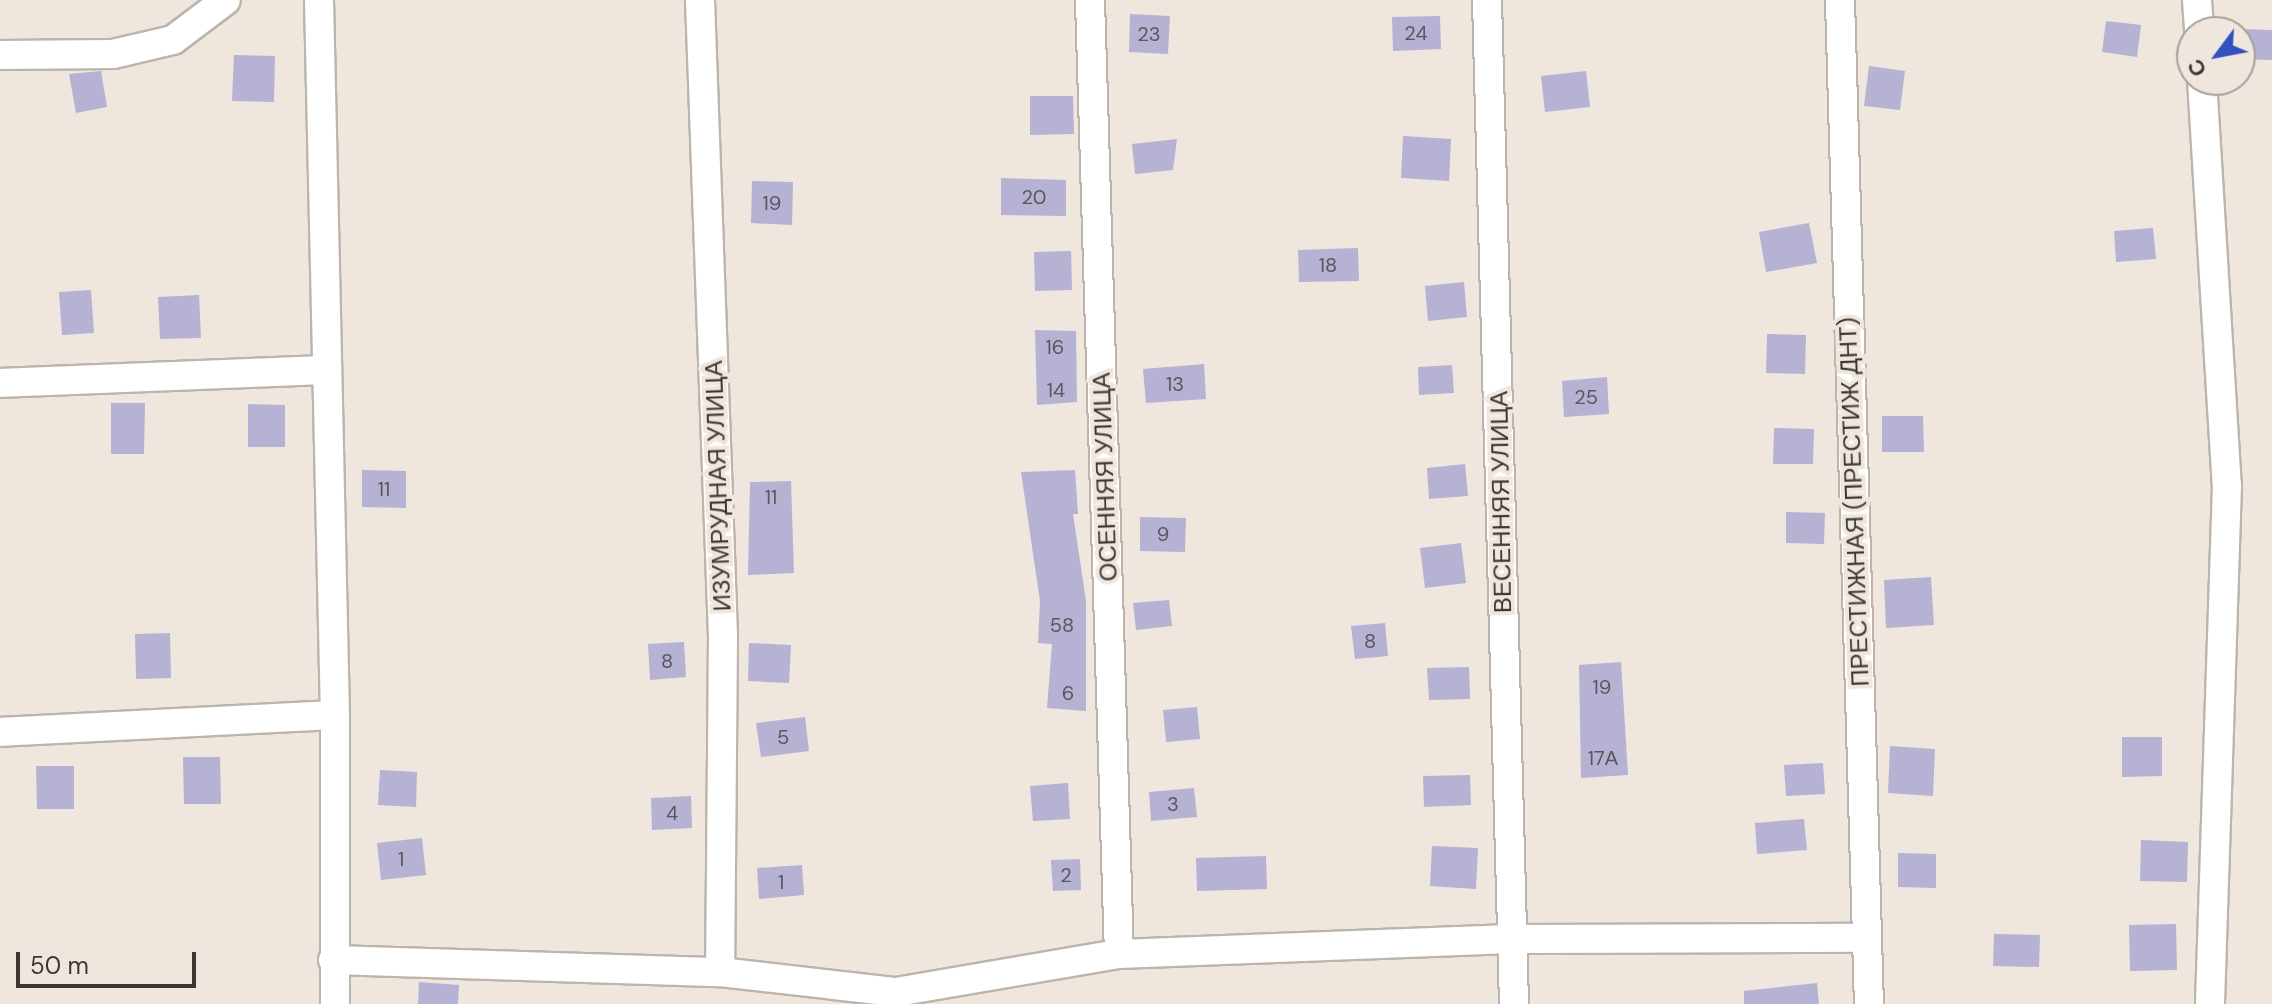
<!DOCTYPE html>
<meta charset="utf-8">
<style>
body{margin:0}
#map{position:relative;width:2272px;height:1004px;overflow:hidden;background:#efe6de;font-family:"DM Sans",sans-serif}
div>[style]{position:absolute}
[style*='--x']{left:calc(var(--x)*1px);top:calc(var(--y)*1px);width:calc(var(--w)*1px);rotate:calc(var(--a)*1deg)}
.building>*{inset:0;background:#b5b2d4}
.roads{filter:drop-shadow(2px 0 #bdb5ac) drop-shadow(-2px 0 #bdb5ac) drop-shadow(0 2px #bdb5ac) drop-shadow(0 -2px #bdb5ac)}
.minor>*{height:28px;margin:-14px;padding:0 14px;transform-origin:14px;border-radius:14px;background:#fff}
span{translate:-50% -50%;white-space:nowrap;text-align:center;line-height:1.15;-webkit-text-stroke:8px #efe6de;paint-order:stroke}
.number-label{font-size:20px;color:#5a565c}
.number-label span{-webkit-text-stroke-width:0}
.street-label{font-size:24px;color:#3b3834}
.north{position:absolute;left:2176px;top:16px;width:80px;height:80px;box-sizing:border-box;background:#efe6de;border:2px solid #a7a09a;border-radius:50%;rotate:238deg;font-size:22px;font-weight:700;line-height:32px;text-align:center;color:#3b3834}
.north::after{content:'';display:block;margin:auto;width:28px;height:36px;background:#3450c1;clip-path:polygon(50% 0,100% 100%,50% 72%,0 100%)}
.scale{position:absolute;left:16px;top:952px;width:180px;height:36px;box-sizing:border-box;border:4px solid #3b3834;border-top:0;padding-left:10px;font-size:24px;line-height:28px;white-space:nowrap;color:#3b3834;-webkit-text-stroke:6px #efe6de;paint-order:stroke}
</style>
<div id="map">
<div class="building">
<div style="clip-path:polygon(1130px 14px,1170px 16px,1168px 54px,1129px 52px)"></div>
<div style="clip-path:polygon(1440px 16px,1441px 49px,1393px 51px,1392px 17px)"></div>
<div style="clip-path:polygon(2106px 21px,2141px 25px,2137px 57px,2102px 52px)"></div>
<div style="clip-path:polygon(2240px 29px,2272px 30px,2272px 60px,2240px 59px)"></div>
<div style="clip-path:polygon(234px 55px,275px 56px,274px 102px,232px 101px)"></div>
<div style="clip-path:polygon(1869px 66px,1905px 71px,1900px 110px,1864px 106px)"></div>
<div style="clip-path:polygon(101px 71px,107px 107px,76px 113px,69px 74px)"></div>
<div style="clip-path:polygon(1586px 71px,1590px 107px,1545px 112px,1541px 76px)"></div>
<div style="clip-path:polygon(1030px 96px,1073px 96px,1074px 134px,1030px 135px)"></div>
<div style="clip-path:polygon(1403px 136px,1451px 139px,1449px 181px,1401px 178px)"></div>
<div style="clip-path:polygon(1177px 139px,1173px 170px,1135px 174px,1132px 144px)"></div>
<div style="clip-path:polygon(1001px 178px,1066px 180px,1066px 216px,1001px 215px)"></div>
<div style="clip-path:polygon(752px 181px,793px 182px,792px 225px,751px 223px)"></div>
<div style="clip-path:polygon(1809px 223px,1817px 263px,1766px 272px,1759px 232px)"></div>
<div style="clip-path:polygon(2153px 228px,2156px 259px,2116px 262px,2114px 231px)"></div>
<div style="clip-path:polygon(1358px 248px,1359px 281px,1299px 282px,1298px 250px)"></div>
<div style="clip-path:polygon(1071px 251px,1072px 290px,1035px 291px,1034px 252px)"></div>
<div style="clip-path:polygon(1464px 282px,1467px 317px,1428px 321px,1425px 286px)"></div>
<div style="clip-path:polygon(91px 290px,94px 333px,62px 335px,59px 292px)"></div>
<div style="clip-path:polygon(199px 295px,201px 338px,160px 339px,158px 297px)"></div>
<div style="clip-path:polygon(1035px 330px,1076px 331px,1077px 402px,1037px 405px)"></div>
<div style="clip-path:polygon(1767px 334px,1806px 335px,1805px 374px,1766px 373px)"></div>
<div style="clip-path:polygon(1204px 364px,1206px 399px,1146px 403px,1143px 369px)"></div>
<div style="clip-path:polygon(1452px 365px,1454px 393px,1419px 395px,1418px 367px)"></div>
<div style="clip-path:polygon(1607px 377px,1609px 414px,1564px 417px,1562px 381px)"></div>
<div style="clip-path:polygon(111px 403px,145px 403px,144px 454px,111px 454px)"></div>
<div style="clip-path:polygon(248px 404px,285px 405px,285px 447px,248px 447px)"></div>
<div style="clip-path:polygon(1882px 416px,1923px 416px,1924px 452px,1882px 452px)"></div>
<div style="clip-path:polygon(1774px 428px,1814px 429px,1813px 464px,1773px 464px)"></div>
<div style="clip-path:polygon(1465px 464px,1468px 496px,1429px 499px,1427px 468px)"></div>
<div style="clip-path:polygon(362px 470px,406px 471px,406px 508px,362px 507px)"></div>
<div style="clip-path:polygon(1075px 470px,1078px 514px,1073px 514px,1086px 601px,1086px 711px,1047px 708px,1052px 644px,1038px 643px,1040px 601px,1021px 472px)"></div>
<div style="clip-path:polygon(791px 481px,794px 573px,748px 575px,750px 482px)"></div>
<div style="clip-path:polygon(1786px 512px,1825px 513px,1824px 544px,1786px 543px)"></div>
<div style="clip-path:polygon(1140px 517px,1186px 518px,1185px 552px,1140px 551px)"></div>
<div style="clip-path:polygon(1461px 543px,1466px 583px,1425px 588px,1420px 548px)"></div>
<div style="clip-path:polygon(1931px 577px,1934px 625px,1886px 628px,1884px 580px)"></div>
<div style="clip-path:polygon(1169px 600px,1172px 626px,1136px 630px,1133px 603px)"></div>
<div style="clip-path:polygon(1385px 623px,1388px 656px,1355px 659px,1351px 626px)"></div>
<div style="clip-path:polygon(170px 633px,171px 678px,136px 679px,135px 634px)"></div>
<div style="clip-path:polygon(684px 642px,686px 677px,650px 680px,648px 644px)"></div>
<div style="clip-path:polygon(749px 643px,791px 645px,789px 683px,748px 681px)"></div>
<div style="clip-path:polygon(1621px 662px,1628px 775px,1581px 778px,1579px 665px)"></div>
<div style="clip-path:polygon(1469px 667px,1470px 699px,1429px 700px,1427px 668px)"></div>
<div style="clip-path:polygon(1197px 707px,1200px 739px,1166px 742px,1163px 710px)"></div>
<div style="clip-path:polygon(805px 717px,809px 751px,761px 757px,756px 723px)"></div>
<div style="clip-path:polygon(2122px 737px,2162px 737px,2162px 776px,2122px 777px)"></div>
<div style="clip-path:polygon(1890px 746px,1935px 749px,1933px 796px,1888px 793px)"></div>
<div style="clip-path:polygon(183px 757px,220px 757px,221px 804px,184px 804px)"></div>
<div style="clip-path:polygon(1823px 763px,1825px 794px,1786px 796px,1784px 765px)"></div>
<div style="clip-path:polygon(36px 766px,74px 766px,74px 809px,37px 809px)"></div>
<div style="clip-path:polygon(380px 770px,417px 772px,416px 807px,378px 805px)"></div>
<div style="clip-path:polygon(1470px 775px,1471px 805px,1424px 807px,1423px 776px)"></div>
<div style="clip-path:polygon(1068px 783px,1070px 819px,1033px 821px,1030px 786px)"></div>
<div style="clip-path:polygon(1194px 788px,1197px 817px,1151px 821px,1149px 792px)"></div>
<div style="clip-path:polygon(691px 796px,692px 828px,652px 830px,651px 798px)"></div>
<div style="clip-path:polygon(1804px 819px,1807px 850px,1757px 854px,1755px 823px)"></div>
<div style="clip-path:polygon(422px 838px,426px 875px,381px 880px,377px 843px)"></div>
<div style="clip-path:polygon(2141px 840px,2188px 842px,2187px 882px,2140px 881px)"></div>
<div style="clip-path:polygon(1432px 846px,1478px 848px,1476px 889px,1430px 886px)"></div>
<div style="clip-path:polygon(1898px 853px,1936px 854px,1936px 888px,1898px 887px)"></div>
<div style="clip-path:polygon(1266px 856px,1267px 889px,1197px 891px,1196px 858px)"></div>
<div style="clip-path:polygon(1080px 859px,1081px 890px,1053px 891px,1051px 860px)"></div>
<div style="clip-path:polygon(802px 865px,804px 895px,759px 899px,757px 868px)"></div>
<div style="clip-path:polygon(2176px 924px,2177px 970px,2130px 971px,2129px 925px)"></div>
<div style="clip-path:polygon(1994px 934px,2040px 935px,2039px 967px,1993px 966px)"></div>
<div style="clip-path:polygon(419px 982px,459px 985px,458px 1004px,418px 1004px)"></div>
<div style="clip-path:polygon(1817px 983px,1819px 1004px,1744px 1004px,1744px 991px)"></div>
</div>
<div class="roads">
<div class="minor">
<div style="--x:319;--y:0;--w:715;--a:88.72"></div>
<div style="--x:335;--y:715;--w:289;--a:90"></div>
<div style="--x:700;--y:0;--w:637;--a:87.93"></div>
<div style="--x:723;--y:637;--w:335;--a:90.5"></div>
<div style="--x:1090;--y:0;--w:954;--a:88.26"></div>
<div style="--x:1487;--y:0;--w:1004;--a:88.46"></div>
<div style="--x:1840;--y:0;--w:1004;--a:88.35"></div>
<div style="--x:2197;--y:0;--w:32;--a:86"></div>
<div style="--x:0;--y:55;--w:113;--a:-0.5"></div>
<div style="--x:113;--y:54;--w:62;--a:-13.1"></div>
<div style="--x:173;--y:40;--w:66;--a:-37"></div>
<div style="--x:2202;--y:80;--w:406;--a:86.5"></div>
<div style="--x:2227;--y:485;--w:519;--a:91.88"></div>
<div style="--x:0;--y:383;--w:323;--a:-2.3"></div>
<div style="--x:0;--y:732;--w:335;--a:-2.9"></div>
<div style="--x:333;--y:960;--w:387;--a:1.8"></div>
<div style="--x:720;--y:972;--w:177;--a:6.5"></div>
<div style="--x:896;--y:992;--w:226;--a:-9.7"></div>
<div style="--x:1119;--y:954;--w:392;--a:-2.2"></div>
<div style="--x:1511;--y:939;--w:355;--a:-0.2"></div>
</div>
</div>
<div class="number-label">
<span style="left:1416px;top:33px">24</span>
<span style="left:1149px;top:34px">23</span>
<span style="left:1034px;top:197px">20</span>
<span style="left:772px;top:203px">19</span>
<span style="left:1328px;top:265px">18</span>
<span style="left:1055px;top:347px">16</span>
<span style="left:1175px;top:384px">13</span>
<span style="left:1056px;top:390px">14</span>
<span style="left:1586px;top:397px">25</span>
<span style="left:384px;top:489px">11</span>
<span style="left:771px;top:497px">11</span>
<span style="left:1163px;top:534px">9</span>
<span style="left:1062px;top:625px">58</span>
<span style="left:1370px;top:641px">8</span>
<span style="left:667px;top:661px">8</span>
<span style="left:1602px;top:687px">19</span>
<span style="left:1068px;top:693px">6</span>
<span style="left:783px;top:737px">5</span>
<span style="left:1603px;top:758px">17А</span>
<span style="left:1173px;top:804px">3</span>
<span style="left:672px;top:813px">4</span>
<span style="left:401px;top:859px">1</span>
<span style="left:1066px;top:875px">2</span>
<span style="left:781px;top:882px">1</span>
</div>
<div class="street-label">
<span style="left:1105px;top:477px;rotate:-92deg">ОСЕННЯЯ УЛИЦА</span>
<span style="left:718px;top:486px;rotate:-92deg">ИЗУМРУДНАЯ УЛИЦА</span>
<span style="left:1501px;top:502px;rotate:-91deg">ВЕСЕННЯЯ УЛИЦА</span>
<span style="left:1854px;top:502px;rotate:-92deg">ПРЕСТИЖНАЯ (ПРЕСТИЖ ДНТ)</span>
</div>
<div class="north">С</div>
<div class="scale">50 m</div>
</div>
